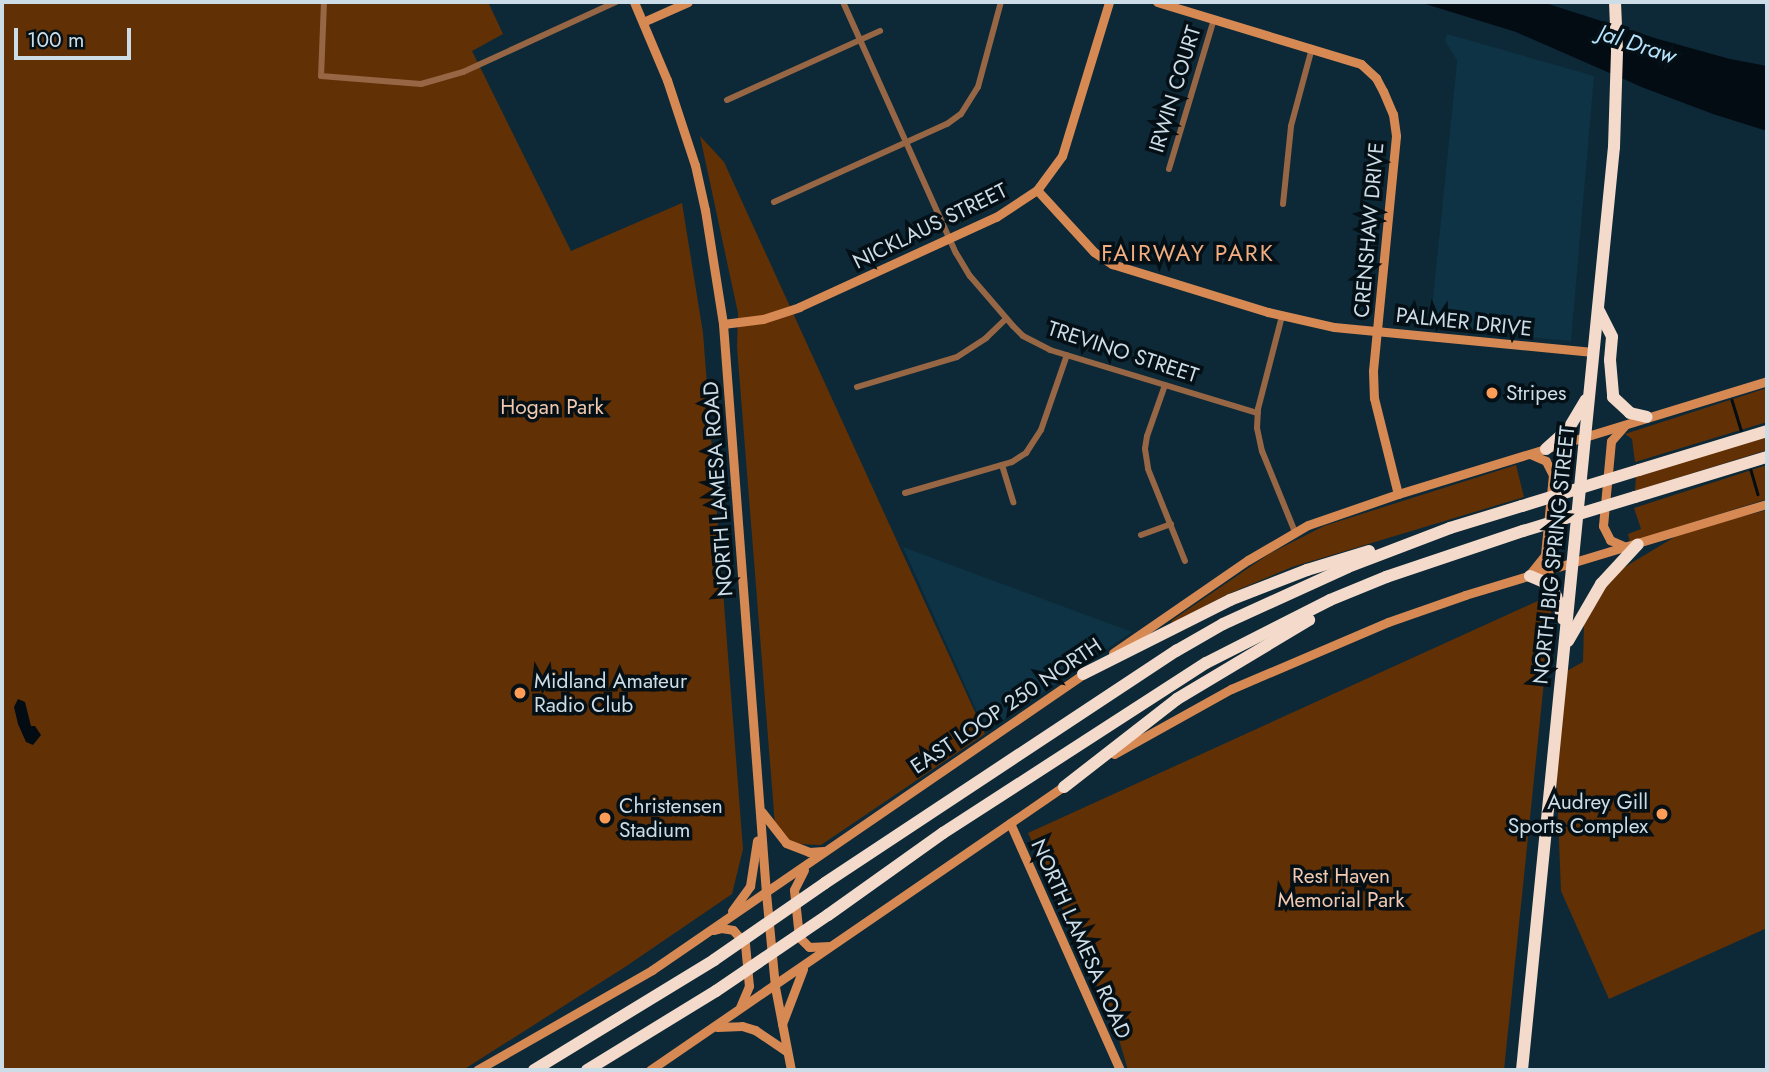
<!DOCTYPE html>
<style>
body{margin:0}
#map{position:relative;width:1769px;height:1072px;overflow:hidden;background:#0d2937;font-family:Jost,sans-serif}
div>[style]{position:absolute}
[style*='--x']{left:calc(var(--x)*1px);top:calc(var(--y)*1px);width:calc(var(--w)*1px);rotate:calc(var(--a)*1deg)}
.built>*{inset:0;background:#0d3345}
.green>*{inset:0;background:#623005}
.water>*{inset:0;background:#030c13}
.stream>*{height:2.5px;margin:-1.25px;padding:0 1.25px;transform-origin:1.25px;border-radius:1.25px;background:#030c13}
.street>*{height:6px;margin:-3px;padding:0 3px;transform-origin:3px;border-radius:3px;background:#976645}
.secondary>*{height:9px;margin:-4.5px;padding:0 4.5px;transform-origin:4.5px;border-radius:4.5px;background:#d78954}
.highway>*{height:12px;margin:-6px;padding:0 6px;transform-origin:6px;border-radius:6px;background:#f3dacb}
.highway-bridge>*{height:12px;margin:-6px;padding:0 6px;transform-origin:6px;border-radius:6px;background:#f3dacb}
.dots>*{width:19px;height:19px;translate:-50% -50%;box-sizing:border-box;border:4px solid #051016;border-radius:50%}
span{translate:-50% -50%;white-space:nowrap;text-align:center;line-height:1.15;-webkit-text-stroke:7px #051016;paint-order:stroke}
.street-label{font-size:21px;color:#cddde7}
.poi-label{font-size:21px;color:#cddde7}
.left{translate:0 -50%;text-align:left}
.right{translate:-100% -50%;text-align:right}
.park-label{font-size:21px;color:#f2c9b0}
.water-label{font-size:23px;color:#b7e3fd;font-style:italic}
.neighbourhood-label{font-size:23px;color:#f2ae81;letter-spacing:2px}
.frame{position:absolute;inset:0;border:4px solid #cddde7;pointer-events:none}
.scale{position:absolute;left:14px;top:28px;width:117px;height:32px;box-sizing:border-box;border:4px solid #cddde7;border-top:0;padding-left:9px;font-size:21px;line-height:24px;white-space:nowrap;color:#cddde7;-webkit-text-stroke:5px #051016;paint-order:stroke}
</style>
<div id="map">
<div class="built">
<div style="clip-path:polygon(1447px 34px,1594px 76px,1571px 341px,1430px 328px,1456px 73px,1457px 60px,1445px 41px)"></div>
<div style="clip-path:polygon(903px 547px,1132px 632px,986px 732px)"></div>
</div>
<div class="green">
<div style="clip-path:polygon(2px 2px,488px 2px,503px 34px,472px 51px,571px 251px,682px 203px,703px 333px,743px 849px,732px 894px,625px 967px,463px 1070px,2px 1070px)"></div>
<div style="clip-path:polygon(700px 136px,724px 162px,985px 734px,821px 845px,798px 844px,786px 839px,775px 825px,737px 347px,738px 313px)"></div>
<div style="clip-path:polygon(1767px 388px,1767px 422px,1635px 462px,1632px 439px,1625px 434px)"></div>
<div style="clip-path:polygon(1767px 437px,1767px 450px,1635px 491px,1636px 476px)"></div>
<div style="clip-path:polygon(1516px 465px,1524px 497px,1292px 567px,1228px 594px,1173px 623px,1171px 621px,1269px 554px,1324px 526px)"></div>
<div style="clip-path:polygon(1767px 465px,1767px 499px,1630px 542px,1628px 534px,1641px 529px,1634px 508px)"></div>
<div style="clip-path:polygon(1767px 510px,1767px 928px,1609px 999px,1561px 891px,1555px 736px,1561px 674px,1583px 662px,1584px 624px,1605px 579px,1683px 532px)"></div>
<div style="clip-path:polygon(1553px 594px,1504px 1070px,1128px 1070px,1115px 1026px,1028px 833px)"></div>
</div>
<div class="water">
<div style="clip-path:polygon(1419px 2px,1542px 2px,1658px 39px,1730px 59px,1767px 66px,1767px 131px,1713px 114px,1644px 88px,1516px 32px)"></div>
<div style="clip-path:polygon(18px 699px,25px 702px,31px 726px,35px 726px,41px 735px,33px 745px,26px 742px,18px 724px,14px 707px)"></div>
</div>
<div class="stream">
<div style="--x:1732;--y:400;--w:31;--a:73"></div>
<div style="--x:1751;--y:470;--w:25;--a:74"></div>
</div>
<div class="street">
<div style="--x:324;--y:2;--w:74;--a:92.3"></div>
<div style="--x:321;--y:76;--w:100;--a:4.6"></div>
<div style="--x:421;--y:84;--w:44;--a:-15.9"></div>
<div style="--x:463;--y:72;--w:168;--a:-24.6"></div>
<div style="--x:843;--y:2;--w:275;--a:65.8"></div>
<div style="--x:956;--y:253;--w:27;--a:59"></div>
<div style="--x:970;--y:276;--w:66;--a:49.3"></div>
<div style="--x:1013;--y:326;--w:14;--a:45"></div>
<div style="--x:1023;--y:336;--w:30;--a:27"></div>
<div style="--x:1050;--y:350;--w:217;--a:16.9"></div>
<div style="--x:727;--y:100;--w:168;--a:-24.3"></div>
<div style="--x:1169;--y:169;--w:157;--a:-73.3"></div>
<div style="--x:774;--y:202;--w:190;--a:-24.3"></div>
<div style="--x:947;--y:124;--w:17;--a:-36"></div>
<div style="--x:961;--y:114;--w:32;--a:-58"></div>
<div style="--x:978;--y:87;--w:88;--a:-74.9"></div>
<div style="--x:1283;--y:204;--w:78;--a:-84.1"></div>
<div style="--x:1291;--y:126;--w:81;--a:-74.9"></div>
<div style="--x:1282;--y:316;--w:96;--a:104.5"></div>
<div style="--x:1258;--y:409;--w:19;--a:93"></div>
<div style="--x:1257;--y:428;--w:24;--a:78"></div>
<div style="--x:1262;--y:451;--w:87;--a:67.8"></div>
<div style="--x:1165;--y:385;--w:54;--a:109.4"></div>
<div style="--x:1147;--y:436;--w:13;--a:99"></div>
<div style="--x:1145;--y:449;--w:20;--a:81"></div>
<div style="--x:1148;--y:469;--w:99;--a:68.1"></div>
<div style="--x:857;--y:387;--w:104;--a:-16.7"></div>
<div style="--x:957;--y:357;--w:35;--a:-33"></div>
<div style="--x:986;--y:338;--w:28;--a:-44"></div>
<div style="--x:1002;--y:465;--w:39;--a:73"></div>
<div style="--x:905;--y:493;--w:111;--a:-16.2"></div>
<div style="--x:1012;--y:462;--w:17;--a:-33"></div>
<div style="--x:1026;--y:453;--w:27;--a:-57"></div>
<div style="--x:1041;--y:430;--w:79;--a:-70.9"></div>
<div style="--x:1141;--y:535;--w:32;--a:-20"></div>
</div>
<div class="secondary">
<div style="--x:634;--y:2;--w:85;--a:67.1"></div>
<div style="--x:667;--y:80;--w:89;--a:71.8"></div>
<div style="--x:695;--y:165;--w:46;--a:77.5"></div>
<div style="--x:705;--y:210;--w:115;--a:81"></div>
<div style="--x:723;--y:324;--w:571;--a:85.68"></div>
<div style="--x:766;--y:893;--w:94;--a:84.5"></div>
<div style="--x:775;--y:987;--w:85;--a:79.1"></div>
<div style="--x:1157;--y:2;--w:213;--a:16.9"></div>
<div style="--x:1361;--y:64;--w:21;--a:43"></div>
<div style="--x:1376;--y:78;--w:15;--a:62"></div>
<div style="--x:1383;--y:91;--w:25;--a:67"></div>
<div style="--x:1393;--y:114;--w:22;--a:82"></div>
<div style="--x:1396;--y:136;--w:236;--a:95.6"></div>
<div style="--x:1373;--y:371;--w:27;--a:88"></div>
<div style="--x:1374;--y:398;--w:99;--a:76"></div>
<div style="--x:643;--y:22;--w:49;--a:-24"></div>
<div style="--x:1037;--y:190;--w:84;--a:47.4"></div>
<div style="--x:1094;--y:252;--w:22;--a:34"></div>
<div style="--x:1112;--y:264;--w:163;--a:17.1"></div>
<div style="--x:1268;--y:312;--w:68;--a:12.8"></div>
<div style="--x:1334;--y:327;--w:260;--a:5.5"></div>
<div style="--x:723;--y:324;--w:40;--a:-7.1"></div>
<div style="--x:763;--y:319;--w:38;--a:-18"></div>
<div style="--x:799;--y:307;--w:217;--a:-24.6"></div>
<div style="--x:996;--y:217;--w:49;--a:-33.4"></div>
<div style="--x:1037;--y:190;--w:42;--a:-53.7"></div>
<div style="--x:1062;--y:156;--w:161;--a:-73"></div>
<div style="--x:1625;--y:425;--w:21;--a:131"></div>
<div style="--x:1611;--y:441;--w:85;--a:95.4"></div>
<div style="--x:1603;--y:526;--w:16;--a:63"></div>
<div style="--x:1610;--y:540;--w:17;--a:24"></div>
<div style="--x:1529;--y:575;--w:26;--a:-51"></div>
<div style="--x:1545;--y:555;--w:80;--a:-84.3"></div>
<div style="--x:1553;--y:475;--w:16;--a:-117"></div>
<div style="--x:1546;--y:461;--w:17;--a:-156"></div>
<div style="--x:1113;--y:653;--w:164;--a:-34.6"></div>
<div style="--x:1248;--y:560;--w:69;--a:-30.3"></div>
<div style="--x:1308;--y:525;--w:95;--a:-19"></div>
<div style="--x:1398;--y:494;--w:386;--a:-17"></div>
<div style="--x:1114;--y:754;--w:134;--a:-29.1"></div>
<div style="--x:1231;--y:689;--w:171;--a:-23.1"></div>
<div style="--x:1388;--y:622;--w:82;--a:-19.3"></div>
<div style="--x:1465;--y:595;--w:315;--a:-16.8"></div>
<div style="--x:762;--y:812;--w:39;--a:52"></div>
<div style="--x:786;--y:843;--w:25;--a:21"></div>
<div style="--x:809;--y:852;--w:15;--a:-4"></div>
<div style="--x:1010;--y:823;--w:270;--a:66"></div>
<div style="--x:804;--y:870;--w:22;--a:117"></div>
<div style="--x:794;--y:890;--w:47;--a:83.9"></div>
<div style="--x:799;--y:937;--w:14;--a:45"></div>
<div style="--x:809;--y:947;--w:21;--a:-3"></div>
<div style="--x:732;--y:911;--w:31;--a:-54"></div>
<div style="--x:750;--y:886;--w:46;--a:-81.2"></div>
<div style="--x:714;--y:930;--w:7;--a:-16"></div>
<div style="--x:721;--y:928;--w:12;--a:9"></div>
<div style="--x:733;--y:930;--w:18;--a:49"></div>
<div style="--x:745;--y:944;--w:42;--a:84.6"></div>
<div style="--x:749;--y:986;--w:23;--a:113"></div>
<div style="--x:782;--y:1024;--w:59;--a:-69.1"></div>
<div style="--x:717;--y:1027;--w:25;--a:-2"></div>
<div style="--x:742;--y:1026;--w:14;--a:17"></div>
<div style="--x:755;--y:1030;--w:37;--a:34"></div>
<div style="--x:477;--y:1070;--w:202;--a:-29.7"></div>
<div style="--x:652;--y:970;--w:529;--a:-34.44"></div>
<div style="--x:650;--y:1070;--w:506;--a:-34.44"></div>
</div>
<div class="highway">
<div style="--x:1598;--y:309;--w:31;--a:63"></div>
<div style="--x:1612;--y:337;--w:23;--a:95"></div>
<div style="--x:1610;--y:360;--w:37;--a:85"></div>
<div style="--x:1613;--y:397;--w:23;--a:43"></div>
<div style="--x:1630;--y:413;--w:17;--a:13"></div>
<div style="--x:1546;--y:449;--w:31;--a:-42"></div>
<div style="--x:1569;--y:428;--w:33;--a:-59"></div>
<div style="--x:1639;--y:470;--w:134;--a:-16.9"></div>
<div style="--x:1635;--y:497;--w:138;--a:-16.9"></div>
<div style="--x:1530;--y:576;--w:21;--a:23"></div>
<div style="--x:1549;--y:584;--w:14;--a:60"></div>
<div style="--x:1556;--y:596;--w:24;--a:73"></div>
<div style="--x:1568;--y:641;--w:66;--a:-59.9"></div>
<div style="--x:1601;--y:584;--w:54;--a:-47.2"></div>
<div style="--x:1083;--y:674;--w:165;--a:-26.7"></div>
<div style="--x:1230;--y:600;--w:83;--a:-21.3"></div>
<div style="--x:1307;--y:570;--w:65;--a:-17"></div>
<div style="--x:1064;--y:787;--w:143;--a:-37.9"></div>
<div style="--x:1177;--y:699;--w:154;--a:-30.9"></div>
<div style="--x:825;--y:883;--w:421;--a:-33.5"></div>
<div style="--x:1176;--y:651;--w:54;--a:-29.9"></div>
<div style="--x:1223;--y:624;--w:137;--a:-24.5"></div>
<div style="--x:1348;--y:567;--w:109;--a:-20.9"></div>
<div style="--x:1450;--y:528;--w:75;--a:-17"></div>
<div style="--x:828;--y:915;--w:141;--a:-35.5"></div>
<div style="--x:943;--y:833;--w:313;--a:-32.9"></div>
<div style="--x:1206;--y:663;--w:139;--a:-26.9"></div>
<div style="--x:1330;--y:600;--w:61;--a:-22.3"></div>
<div style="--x:1386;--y:577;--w:145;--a:-18.6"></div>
<div style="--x:534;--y:1070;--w:211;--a:-31.4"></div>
<div style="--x:587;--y:1070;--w:151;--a:-31.5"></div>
<div style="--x:1522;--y:1070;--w:928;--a:-84.31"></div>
<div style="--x:1614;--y:147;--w:97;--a:-88.2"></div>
<div style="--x:1617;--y:50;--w:48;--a:-92.4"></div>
</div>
<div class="highway-bridge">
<div style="--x:1522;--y:506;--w:122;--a:-17.1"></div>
<div style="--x:1523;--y:531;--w:117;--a:-16.9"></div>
<div style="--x:714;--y:960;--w:135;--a:-34.7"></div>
<div style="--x:716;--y:991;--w:135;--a:-34.2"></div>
</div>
<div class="dots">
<div style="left:1492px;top:393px;background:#fd9c57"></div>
<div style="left:520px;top:693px;background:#fd9c57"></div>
<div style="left:1662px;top:814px;background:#fd9c57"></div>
<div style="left:605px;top:818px;background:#fd9c57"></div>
</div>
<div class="street-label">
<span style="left:1175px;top:89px;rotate:-73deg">IRWIN COURT</span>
<span style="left:930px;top:226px;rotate:-26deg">NICKLAUS STREET</span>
<span style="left:1369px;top:230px;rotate:-85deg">CRENSHAW DRIVE</span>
<span style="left:1464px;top:322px;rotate:6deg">PALMER DRIVE</span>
<span style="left:1123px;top:352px;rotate:18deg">TREVINO STREET</span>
<span style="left:718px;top:489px;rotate:-94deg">NORTH LAMESA ROAD</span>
<span style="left:1554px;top:555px;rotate:-84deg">NORTH BIG SPRING STREET</span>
<span style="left:1006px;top:706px;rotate:-34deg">EAST LOOP 250 NORTH</span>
<span style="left:1081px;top:939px;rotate:66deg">NORTH LAMESA ROAD</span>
</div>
<div class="poi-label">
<span class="left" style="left:1506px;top:393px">Stripes</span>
<span class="left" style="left:534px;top:693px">Midland Amateur<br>Radio Club</span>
<span class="right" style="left:1648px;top:814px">Audrey Gill<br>Sports Complex</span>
<span class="left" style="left:619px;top:818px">Christensen<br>Stadium</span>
</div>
<div class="park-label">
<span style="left:552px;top:407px">Hogan Park</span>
<span style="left:1341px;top:888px">Rest Haven<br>Memorial Park</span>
</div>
<div class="water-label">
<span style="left:1637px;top:44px;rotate:18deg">Jal Draw</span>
</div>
<div class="neighbourhood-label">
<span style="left:1188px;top:253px">FAIRWAY PARK</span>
</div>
<div class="frame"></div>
<div class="scale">100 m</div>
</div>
